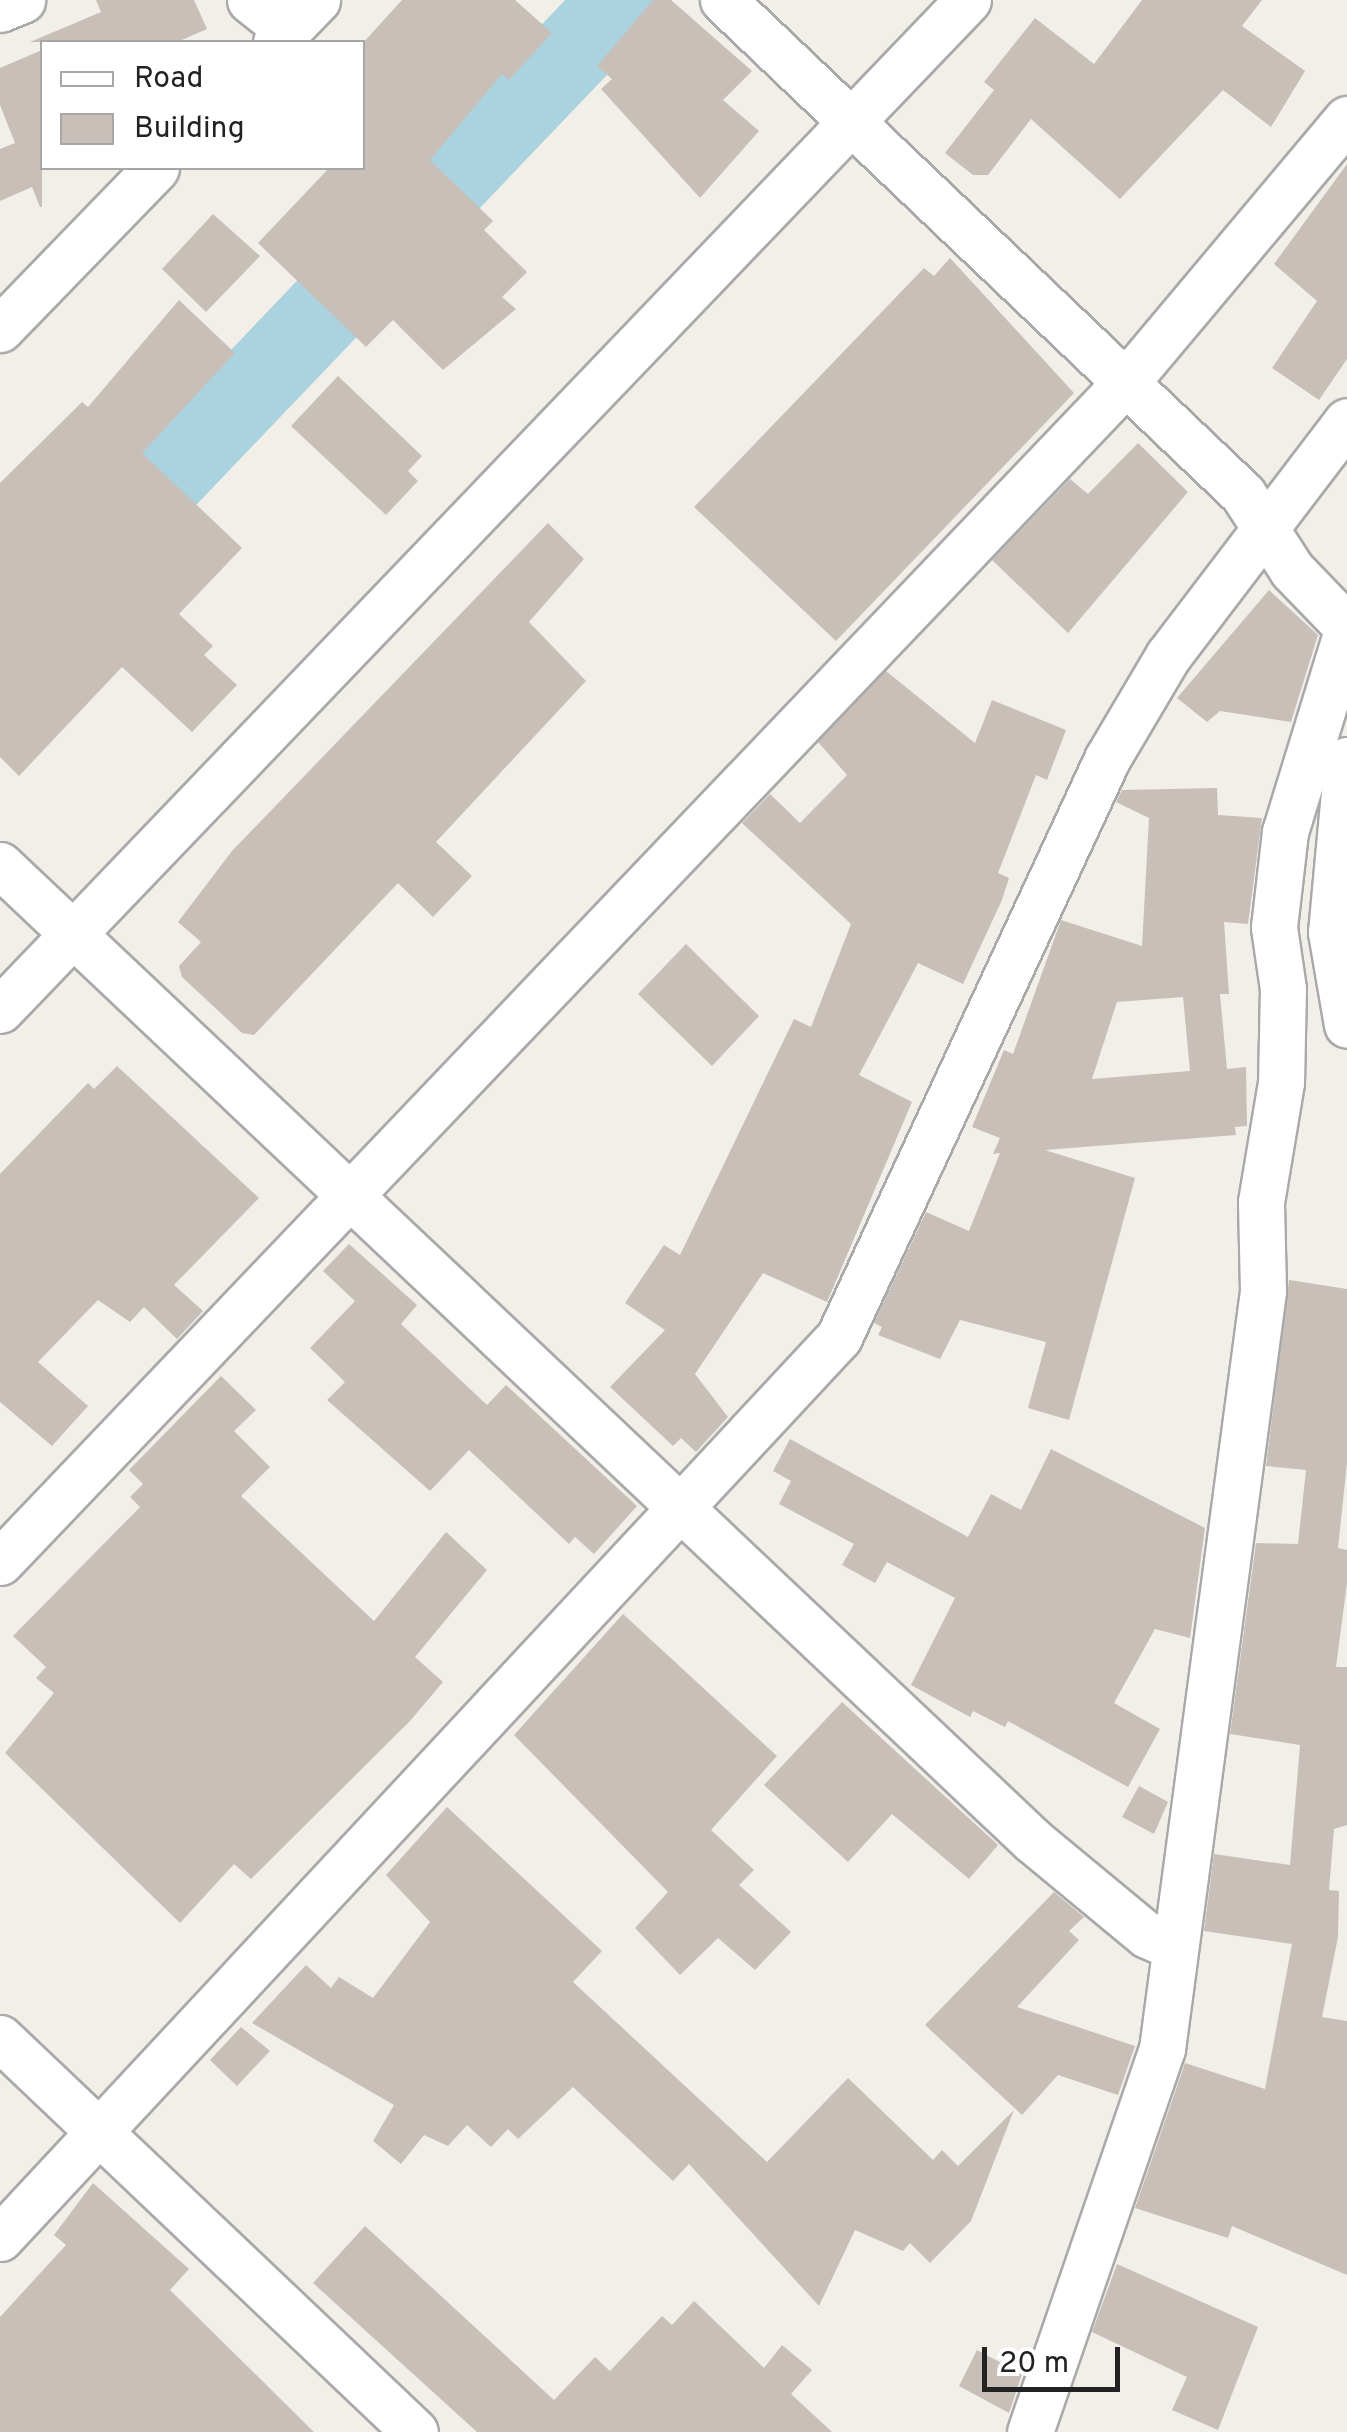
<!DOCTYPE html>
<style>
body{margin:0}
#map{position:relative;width:1347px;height:2432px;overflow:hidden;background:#f2efe9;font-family:Overpass,sans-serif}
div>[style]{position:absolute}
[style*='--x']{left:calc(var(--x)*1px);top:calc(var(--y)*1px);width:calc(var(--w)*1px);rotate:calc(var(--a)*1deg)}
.river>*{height:82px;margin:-41px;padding:0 41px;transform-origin:41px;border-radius:41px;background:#aad3df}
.building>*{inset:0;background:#c7bfb8}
.roads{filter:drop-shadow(2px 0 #a9a9a9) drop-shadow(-2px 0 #a9a9a9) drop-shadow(0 2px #a9a9a9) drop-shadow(0 -2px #a9a9a9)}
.minor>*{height:45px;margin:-22.5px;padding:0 22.5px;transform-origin:22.5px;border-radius:22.5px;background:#fff}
span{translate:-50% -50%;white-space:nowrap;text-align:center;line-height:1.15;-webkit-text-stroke:8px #fff;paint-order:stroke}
.legend{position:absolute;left:40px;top:40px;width:325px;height:130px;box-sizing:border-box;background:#fff;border:2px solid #a7a7a7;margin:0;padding:12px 18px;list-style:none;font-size:30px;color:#222}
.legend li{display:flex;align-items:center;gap:20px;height:50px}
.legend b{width:50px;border:2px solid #a7a7a7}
.scale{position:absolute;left:982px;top:2347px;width:138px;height:45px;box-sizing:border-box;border:5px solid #222;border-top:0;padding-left:12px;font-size:30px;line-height:35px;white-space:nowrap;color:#222;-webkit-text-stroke:8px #fff;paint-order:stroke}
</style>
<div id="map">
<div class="river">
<div style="--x:0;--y:651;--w:900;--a:-46.31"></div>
</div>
<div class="building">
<div style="clip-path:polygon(96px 0,194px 0,207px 29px,177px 42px,30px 42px,101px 12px)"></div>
<div style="clip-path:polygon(402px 0,515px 0,552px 33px,509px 80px,502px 74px,430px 160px,493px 221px,484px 230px,527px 272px,502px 297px,516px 309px,443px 370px,393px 320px,366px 347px,258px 243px,329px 168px,362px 168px,362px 44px)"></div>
<div style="clip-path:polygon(653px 0,671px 0,752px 71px,723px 100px,759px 131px,700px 198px,601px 89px,612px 79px,597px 66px)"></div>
<div style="clip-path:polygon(1142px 0,1262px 0,1242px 26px,1305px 71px,1271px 127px,1223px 90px,1120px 199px,1031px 119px,988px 175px,973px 175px,945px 153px,994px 90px,984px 82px,1035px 18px,1094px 64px)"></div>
<div style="clip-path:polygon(42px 50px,42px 207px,40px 207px,32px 187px,0 201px,0 149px,15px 143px,0 105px,0 68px)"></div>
<div style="clip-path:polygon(1347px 164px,1347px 359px,1319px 400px,1272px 368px,1317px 301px,1274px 264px)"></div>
<div style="clip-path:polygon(213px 214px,260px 256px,206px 312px,162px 269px)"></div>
<div style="clip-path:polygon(950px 258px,1074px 393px,836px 641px,694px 507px,924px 268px,934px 276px)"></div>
<div style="clip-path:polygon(179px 300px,235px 353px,142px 453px,242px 548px,179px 614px,213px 646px,204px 655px,237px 685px,192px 732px,122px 667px,19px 776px,0 757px,0 483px,82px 402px,88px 407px)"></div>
<div style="clip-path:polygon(338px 376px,422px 456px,408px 471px,418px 481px,386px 515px,291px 426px)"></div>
<div style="clip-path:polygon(1138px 443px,1188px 492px,1068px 633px,992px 560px,1070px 479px,1088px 494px)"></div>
<div style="clip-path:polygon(548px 523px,584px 559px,529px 622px,586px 681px,436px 842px,472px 876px,433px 917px,398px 883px,254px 1035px,242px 1033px,182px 977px,179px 966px,201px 942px,178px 922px,232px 851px)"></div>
<div style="clip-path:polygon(1269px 590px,1318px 635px,1291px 722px,1220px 711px,1207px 722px,1177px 698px)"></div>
<div style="clip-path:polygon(886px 671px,975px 743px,992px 700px,1066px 730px,1047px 780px,1036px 775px,998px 873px,1009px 878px,1002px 900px,963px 984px,918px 963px,859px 1075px,912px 1102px,827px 1302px,763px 1273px,695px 1374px,728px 1417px,696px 1452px,681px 1438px,673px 1446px,610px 1387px,665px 1330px,625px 1303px,664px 1245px,680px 1255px,794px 1019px,811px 1027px,851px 924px,742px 823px,770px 794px,800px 823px,847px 775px,818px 742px)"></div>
<div style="clip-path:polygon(evenodd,1217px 788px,1218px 815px,1262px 818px,1248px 924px,1224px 922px,1229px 994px,1220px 994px,1227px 1069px,1246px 1067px,1247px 1126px,1235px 1127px,1236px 1135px,1045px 1150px,1135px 1178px,1069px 1420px,1028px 1408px,1046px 1342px,960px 1320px,940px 1359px,878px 1335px,882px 1327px,874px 1323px,926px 1212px,969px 1231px,1000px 1153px,993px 1154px,1000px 1138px,972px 1127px,1004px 1050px,1013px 1054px,1061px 920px,1142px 946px,1149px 818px,1116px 802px,1122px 790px,1217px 788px,1183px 997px,1190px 1071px,1092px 1079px,1117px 1002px,1183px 997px)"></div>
<div style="clip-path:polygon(686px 944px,759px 1016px,712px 1066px,638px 994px)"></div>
<div style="clip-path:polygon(117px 1066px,259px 1198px,174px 1285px,203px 1311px,177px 1339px,144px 1307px,130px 1322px,98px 1300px,38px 1362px,88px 1406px,52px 1446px,0 1402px,0 1174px,88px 1083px,94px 1089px)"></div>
<div style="clip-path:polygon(349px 1244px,417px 1305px,401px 1324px,487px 1405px,506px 1385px,637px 1506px,594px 1554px,575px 1537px,569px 1544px,469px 1450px,430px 1491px,327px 1400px,345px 1382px,310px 1348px,355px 1301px,323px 1271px)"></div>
<div style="clip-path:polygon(1289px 1280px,1347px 1289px,1347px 1463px,1338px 1548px,1347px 1550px,1347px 1583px,1336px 1667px,1347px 1667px,1347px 1825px,1334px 1829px,1329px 1890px,1339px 1891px,1338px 1937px,1322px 2017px,1347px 2021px,1347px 2275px,1232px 2226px,1228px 2238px,1135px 2208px,1185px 2063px,1265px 2089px,1292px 1944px,1204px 1931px,1214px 1854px,1290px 1865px,1300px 1745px,1230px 1734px,1256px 1543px,1298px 1544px,1306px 1470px,1266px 1466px)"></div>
<div style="clip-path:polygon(221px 1376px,256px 1410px,234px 1431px,270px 1467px,241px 1496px,374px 1621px,446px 1532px,487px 1570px,415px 1657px,443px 1682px,410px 1721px,251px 1879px,234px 1864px,180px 1923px,5px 1753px,54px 1693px,36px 1678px,46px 1667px,13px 1636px,140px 1507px,130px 1497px,143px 1484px,129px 1470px)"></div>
<div style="clip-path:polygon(790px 1439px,968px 1537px,991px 1494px,1021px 1510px,1051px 1449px,1205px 1528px,1190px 1638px,1155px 1629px,1114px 1703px,1160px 1729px,1128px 1787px,1008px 1721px,1005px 1727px,973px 1711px,970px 1717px,911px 1685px,955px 1598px,887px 1562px,875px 1583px,842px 1565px,854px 1544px,779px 1504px,791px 1481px,773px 1471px)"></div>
<div style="clip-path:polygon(623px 1614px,777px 1756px,711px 1830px,754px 1870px,739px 1885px,791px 1932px,755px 1970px,718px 1938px,680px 1975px,635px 1928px,668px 1892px,514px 1735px)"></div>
<div style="clip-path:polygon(842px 1702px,998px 1845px,969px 1879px,892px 1814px,848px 1862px,764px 1785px)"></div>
<div style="clip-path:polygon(1139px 1786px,1168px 1802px,1154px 1834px,1122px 1817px)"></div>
<div style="clip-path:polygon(447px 1807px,602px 1951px,573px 1982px,767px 2162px,848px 2078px,933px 2160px,942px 2150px,958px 2166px,1014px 2110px,971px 2221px,930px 2263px,910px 2243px,903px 2251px,855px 2230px,819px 2306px,689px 2164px,673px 2181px,573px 2087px,518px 2139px,508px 2129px,491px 2147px,467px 2125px,448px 2146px,424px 2135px,401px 2164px,373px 2141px,394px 2105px,252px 2023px,306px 1965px,331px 1988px,339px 1977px,373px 1998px,430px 1922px,386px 1875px)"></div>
<div style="clip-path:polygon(1054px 1892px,1084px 1917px,1069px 1931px,1079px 1940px,1017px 2007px,1135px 2046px,1118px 2095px,1058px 2075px,1022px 2115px,925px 2025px)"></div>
<div style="clip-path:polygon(241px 2027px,270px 2051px,237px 2086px,210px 2060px)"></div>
<div style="clip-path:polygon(93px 2183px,189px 2269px,170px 2290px,314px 2432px,0 2432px,0 2317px,66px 2245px,54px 2235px)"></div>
<div style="clip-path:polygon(365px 2226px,554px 2400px,595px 2357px,610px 2371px,662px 2316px,672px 2325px,694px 2301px,764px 2368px,782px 2345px,812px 2370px,791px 2394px,832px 2432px,477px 2432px,313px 2283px)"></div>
<div style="clip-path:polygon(1117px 2264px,1258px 2327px,1218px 2430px,1172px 2410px,1187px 2377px,1092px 2332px)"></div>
<div style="clip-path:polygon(977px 2350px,1022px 2374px,1009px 2413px,959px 2386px)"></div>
</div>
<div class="roads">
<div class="minor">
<div style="--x:250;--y:0;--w:48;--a:38.3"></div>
<div style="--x:723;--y:0;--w:717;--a:43.53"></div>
<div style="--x:1243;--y:494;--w:90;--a:57.2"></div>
<div style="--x:1292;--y:570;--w:79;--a:46"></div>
<div style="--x:0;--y:9;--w:24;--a:-22"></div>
<div style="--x:276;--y:42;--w:59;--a:-45.7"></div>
<div style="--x:0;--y:329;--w:224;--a:-45.9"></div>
<div style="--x:1347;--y:760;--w:173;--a:95.3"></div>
<div style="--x:1331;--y:932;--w:94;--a:80.2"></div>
<div style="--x:0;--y:865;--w:1420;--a:43.37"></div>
<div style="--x:1032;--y:1840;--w:149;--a:39.6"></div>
<div style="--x:1147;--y:1935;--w:30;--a:24"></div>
<div style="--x:0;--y:1010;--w:1399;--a:-46.22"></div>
<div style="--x:0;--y:1562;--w:1632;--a:-46.34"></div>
<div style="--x:1127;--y:381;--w:342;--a:-50"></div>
<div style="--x:0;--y:2038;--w:572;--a:43.51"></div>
<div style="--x:0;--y:2238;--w:1231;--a:-47.04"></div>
<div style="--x:839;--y:1337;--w:637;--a:-65.12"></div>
<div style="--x:1107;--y:759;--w:120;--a:-59.4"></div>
<div style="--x:1168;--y:656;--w:295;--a:-52.7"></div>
<div style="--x:1030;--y:2432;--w:405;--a:-71"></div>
<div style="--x:1162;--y:2049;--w:765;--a:-82.41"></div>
<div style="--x:1263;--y:1291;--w:89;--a:-91.3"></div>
<div style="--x:1261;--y:1202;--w:121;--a:-80.5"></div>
<div style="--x:1281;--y:1083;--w:94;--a:-88.8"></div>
<div style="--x:1283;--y:989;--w:63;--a:-98.3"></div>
<div style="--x:1274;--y:927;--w:96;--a:-83.4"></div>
<div style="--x:1285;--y:832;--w:211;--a:-72.9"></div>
</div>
</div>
<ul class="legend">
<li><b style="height:12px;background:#fff"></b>Road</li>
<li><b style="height:28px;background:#c7bfb8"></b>Building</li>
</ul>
<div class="scale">20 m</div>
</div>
